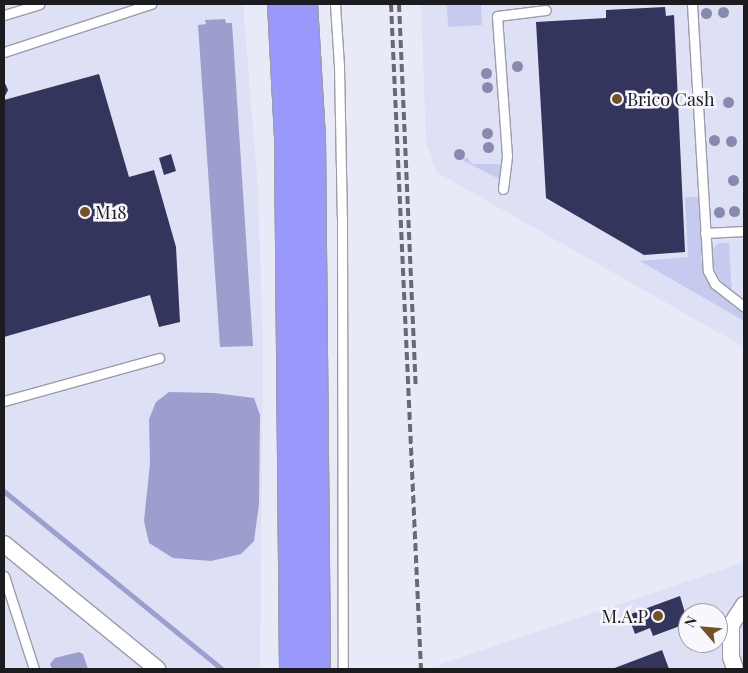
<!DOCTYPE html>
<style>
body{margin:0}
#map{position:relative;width:748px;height:673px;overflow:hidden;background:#e8eaf7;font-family:"Playfair Display",serif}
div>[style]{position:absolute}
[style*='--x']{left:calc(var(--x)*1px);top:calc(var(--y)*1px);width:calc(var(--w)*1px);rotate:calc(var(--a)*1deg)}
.built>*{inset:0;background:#dee0f5}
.green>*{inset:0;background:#c7caef}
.water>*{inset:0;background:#9c9fce}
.stream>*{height:4.5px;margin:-2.25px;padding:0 2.25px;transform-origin:2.25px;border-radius:2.25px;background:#9c9fce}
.building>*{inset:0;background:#34355c}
.roads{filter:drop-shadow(1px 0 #9b9ca9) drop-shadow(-1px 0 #9b9ca9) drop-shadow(0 1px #9b9ca9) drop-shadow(0 -1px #9b9ca9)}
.service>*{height:9px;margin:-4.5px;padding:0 4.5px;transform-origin:4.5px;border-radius:4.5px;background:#fff}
.minor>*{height:16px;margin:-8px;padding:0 8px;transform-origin:8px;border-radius:8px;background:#fff}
.trunk>*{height:28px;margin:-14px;padding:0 14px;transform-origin:14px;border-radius:14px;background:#9b98fb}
.rail>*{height:4px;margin-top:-2px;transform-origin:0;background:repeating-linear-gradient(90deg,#686971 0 8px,transparent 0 12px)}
.trees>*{width:11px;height:11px;margin:-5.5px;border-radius:50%;background:#8889ae}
.dots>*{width:14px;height:14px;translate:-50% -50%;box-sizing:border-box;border:2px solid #f7f7fd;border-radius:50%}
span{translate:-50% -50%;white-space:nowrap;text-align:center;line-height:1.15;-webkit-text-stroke:5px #f7f7fd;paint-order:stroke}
.poi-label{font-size:18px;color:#1b1b20}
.left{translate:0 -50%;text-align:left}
.right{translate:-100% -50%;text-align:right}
.frame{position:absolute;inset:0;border:5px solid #1b1b20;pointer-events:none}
.north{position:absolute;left:678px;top:603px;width:50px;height:50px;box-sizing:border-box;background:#f7f7fd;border:1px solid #9f9fa5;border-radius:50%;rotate:297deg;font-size:14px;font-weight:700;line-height:20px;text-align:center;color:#1b1b20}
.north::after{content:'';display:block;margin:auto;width:18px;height:22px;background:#725228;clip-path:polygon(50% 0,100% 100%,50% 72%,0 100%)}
</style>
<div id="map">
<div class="built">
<div style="clip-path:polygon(4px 4px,243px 4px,258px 190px,263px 350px,260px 669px,4px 669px)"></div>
<div style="clip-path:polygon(421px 4px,744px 4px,744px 347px,436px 172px,426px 140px)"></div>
<div style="clip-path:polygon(evenodd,744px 562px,744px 669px,439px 669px,439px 665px,744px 562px,688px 613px,718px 613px,718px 643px,688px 643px,688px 613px)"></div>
</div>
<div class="green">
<div style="clip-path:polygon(447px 4px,481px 4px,482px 25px,448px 27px)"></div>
<div style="clip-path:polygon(467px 157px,472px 164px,500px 164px,503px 176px,501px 180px,462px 160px)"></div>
<div style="clip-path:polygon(685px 197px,698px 197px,702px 221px,701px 260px,707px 280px,734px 307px,744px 313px,744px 321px,640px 261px,688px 257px)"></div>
<div style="clip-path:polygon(719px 243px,729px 243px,732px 295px,718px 277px,710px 258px,712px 250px)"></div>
</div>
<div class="water">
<div style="clip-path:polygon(225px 19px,226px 23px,232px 23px,253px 346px,220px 347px,198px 25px,206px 24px,205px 20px)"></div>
<div style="clip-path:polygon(169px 392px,214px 393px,254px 398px,260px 415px,259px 504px,254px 541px,241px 554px,211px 561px,173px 558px,149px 543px,144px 521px,150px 463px,149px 419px,156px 402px)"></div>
<div style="clip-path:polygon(79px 652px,83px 654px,88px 669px,52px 669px,50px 664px,55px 658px)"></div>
</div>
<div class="stream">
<div style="--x:4;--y:491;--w:281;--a:39.2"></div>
</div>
<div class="building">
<div style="clip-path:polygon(665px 7px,666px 16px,674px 15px,685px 252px,644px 255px,546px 198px,536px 22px,606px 18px,606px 10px)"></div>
<div style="clip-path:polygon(99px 74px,129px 177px,154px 170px,176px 247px,180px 322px,159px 327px,150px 295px,4px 337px,4px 100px)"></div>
<div style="clip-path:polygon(4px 81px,8px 90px,4px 98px)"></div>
<div style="clip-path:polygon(171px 154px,176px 171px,164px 175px,159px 158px)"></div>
<div style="clip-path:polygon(680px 596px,688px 623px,653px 636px,650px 628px,635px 634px,628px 615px)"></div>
<div style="clip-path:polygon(662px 650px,669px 669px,612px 669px)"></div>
</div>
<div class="roads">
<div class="service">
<div style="--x:335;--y:4;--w:62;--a:86.3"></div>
<div style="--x:339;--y:66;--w:151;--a:88.9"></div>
<div style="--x:342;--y:217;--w:452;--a:89.9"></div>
<div style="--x:692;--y:4;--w:267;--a:86.6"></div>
<div style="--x:708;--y:271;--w:15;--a:62"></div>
<div style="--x:715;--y:284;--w:37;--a:38"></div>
<div style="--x:4;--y:15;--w:37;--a:-17"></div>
<div style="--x:4;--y:52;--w:155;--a:-18.1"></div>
<div style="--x:503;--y:189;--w:33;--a:-83"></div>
<div style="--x:507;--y:156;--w:140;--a:-94.1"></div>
<div style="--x:497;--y:16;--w:49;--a:-7"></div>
<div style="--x:705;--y:233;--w:39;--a:-3"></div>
<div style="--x:4;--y:401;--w:161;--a:-15.5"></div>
<div style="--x:4;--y:576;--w:98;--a:72.1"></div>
</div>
<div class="minor">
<div style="--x:4;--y:544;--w:198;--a:39.2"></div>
<div style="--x:735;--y:669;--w:13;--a:-108"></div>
<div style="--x:731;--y:657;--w:32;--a:-90"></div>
<div style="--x:731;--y:625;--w:24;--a:-57"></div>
</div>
<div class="trunk">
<div style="--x:282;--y:4;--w:134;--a:87"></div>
<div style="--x:289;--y:138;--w:531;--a:89.46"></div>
<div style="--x:303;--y:4;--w:135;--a:86.6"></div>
<div style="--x:311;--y:139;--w:530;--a:89.46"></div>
</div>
</div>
<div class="rail">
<div style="--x:391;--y:4;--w:666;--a:87.42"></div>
<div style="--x:399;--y:4;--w:384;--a:87.5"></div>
</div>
<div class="trees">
<div style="left:723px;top:12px"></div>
<div style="left:706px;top:13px"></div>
<div style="left:517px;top:66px"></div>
<div style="left:486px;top:73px"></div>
<div style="left:487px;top:87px"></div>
<div style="left:728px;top:102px"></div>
<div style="left:487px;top:133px"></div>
<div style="left:714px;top:140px"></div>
<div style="left:731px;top:141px"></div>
<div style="left:488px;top:147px"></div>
<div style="left:459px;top:154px"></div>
<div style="left:733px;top:180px"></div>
<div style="left:734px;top:211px"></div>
<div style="left:719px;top:212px"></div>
</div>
<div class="dots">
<div style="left:617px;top:99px;background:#725228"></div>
<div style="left:85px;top:212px;background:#725228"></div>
<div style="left:658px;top:616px;background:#725228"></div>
</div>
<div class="poi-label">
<span class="left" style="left:627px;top:99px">Brico Cash</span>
<span class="left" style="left:95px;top:212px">M18</span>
<span class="right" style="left:648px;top:616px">M.A.P</span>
</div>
<div class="frame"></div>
<div class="north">N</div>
</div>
